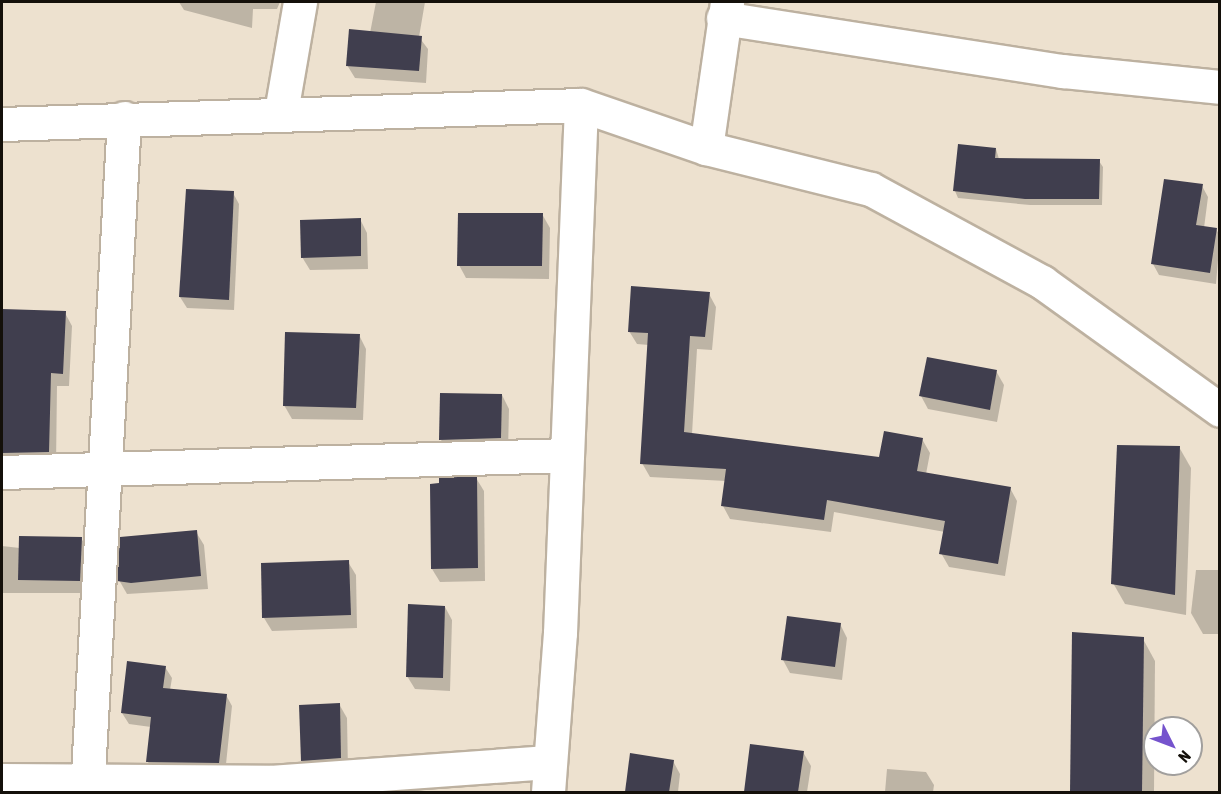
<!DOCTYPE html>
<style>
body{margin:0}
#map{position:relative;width:1221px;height:794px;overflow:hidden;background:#ede1cf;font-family:"Asap Condensed",sans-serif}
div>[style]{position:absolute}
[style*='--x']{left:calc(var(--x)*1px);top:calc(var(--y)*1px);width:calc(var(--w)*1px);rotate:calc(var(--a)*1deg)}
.shadow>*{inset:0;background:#0003}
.building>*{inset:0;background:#403e4e}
.roads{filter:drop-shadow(2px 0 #bdb1a0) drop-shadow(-2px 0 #bdb1a0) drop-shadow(0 2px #bdb1a0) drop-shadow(0 -2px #bdb1a0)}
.minor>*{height:33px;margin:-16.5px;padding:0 16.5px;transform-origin:16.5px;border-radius:16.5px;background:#fff}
.tertiary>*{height:33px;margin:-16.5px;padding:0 16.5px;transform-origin:16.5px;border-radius:16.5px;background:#fff}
span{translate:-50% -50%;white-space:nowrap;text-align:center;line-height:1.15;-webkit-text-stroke:6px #fff;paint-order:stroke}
.frame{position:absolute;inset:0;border:3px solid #14100a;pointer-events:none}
.north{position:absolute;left:1143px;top:716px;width:60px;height:60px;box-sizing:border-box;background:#fff;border:2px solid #a19f9d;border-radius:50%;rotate:132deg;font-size:16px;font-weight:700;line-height:24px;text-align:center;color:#14100a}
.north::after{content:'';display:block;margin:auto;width:21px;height:27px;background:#7553cd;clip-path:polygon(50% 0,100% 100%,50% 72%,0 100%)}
</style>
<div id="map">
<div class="shadow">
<div style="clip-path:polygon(179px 2px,280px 2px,277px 9px,253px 9px,252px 28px,184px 10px)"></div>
<div style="clip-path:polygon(376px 2px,425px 2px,419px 37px,428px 49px,426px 83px,355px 78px,347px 65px,370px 33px)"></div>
<div style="clip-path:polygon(996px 149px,999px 159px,1099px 161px,1103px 167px,1102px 205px,1030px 205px,958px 198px,955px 191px)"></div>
<div style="clip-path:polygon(1202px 186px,1208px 197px,1204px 228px,1216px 229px,1220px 236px,1216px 284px,1159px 275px,1153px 264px)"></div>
<div style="clip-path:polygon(233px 193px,239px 204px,234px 310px,187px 308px,180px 297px)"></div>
<div style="clip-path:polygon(542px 214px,550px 228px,549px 279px,466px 278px,459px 265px)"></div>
<div style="clip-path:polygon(360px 219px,367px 233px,368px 269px,310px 270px,302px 257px)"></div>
<div style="clip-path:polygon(709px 294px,716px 307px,712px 350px,697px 349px,692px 434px,880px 459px,922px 439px,930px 453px,926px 474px,1010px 488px,1017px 501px,1005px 576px,949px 567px,941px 553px,945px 532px,834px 512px,831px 532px,730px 519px,723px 506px,726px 481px,650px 477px,642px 463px,649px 345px,637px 344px,629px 331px)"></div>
<div style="clip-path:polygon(2px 312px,65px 313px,72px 326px,69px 386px,57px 386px,56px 465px,2px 470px)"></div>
<div style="clip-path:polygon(359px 335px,366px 349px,363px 420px,292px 419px,284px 405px)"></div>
<div style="clip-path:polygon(996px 371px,1004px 385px,997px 422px,928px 409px,921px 396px)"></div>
<div style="clip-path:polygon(502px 395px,509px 409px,508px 451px,448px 453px,441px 440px)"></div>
<div style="clip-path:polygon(1179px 447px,1191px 468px,1186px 615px,1125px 604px,1113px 583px)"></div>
<div style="clip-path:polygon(476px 478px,484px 491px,485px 581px,440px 582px,432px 569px)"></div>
<div style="clip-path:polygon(196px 532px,204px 545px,208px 589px,127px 594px,119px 580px)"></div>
<div style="clip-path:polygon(81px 538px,89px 551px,87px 593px,2px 593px,2px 546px,20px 548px)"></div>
<div style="clip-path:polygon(348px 562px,356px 575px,357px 628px,272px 631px,264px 618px)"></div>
<div style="clip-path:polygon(1196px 570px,1220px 570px,1220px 634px,1203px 634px,1191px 613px)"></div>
<div style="clip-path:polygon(445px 607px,452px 620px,450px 691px,415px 689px,407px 676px)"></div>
<div style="clip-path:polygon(840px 624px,847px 638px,842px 680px,790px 673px,783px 660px)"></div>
<div style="clip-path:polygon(1073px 634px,1143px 639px,1155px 661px,1154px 792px,1071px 792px)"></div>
<div style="clip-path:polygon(165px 667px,172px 678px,170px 690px,226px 695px,232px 706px,225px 774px,154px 773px,148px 762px,151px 727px,129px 724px,122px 713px)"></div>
<div style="clip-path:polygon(339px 704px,347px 718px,348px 771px,310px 774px,302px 761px)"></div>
<div style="clip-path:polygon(751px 746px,803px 752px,811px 766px,807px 792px,745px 792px)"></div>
<div style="clip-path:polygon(631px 755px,673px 761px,680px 774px,678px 792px,626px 792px)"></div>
<div style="clip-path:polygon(887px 769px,926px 772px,934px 785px,933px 792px,885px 792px)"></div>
</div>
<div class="building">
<div style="clip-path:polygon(349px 29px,422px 36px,419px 71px,346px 66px)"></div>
<div style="clip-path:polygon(958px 144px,996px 148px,995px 158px,1100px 159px,1099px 199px,1025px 199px,953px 191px)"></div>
<div style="clip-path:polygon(1164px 179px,1203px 184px,1196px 225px,1217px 228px,1210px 273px,1151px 264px)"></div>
<div style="clip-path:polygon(186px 189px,234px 191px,229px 300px,179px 297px)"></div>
<div style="clip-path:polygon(458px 213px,543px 213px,542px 266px,457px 266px)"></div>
<div style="clip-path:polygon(361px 218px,361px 256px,301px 258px,300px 220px)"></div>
<div style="clip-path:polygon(631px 286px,710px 292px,705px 337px,690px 336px,684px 432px,879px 457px,884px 431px,923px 438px,917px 471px,1011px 487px,998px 564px,939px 554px,945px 521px,827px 500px,824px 520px,721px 506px,726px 469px,640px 464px,648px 333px,628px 332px)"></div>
<div style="clip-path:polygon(2px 309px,66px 311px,63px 374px,51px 373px,49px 452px,2px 453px)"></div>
<div style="clip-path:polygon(285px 332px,360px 334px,356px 408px,283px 406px)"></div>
<div style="clip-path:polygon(927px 357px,997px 370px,990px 410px,919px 396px)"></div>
<div style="clip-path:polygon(440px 393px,502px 394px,501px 438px,439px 440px)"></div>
<div style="clip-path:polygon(1117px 445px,1180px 446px,1175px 595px,1111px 584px)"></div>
<div style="clip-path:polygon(477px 476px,478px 568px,431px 569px,430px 484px,439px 483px,439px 478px)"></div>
<div style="clip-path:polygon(197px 530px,201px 576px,131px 583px,117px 581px,120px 537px)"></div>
<div style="clip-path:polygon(19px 536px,82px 537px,80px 581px,18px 580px)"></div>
<div style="clip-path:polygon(349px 560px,351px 615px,262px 618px,261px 563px)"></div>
<div style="clip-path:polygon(408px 604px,445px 606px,443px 678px,406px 677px)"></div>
<div style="clip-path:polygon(787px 616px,841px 623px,835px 667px,781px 660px)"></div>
<div style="clip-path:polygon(1072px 632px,1144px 637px,1142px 792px,1070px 792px)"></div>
<div style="clip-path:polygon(127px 661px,166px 666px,163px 688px,227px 694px,219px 763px,146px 762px,151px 717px,121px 713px)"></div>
<div style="clip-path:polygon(340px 703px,341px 758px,301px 761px,299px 705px)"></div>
<div style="clip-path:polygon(750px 744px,804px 751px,798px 792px,744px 792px)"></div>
<div style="clip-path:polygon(630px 753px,674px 760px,669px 792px,625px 792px)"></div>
</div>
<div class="roads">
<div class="minor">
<div style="--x:723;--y:18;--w:344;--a:8.9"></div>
<div style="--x:1063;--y:71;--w:158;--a:5.8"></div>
<div style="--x:281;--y:112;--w:112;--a:-80.2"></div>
<div style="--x:706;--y:148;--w:148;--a:-81.8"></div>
<div style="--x:2;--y:472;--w:565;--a:-1.72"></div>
<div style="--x:2;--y:780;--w:268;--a:0.4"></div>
<div style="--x:270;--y:782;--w:279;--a:-4.1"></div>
<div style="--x:87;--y:792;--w:675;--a:-86.86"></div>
<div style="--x:548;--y:792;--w:159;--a:-85.7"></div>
<div style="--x:560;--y:633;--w:528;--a:-87.72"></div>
</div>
<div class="tertiary">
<div style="--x:2;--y:124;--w:579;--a:-1.88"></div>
<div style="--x:581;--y:105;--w:132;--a:19"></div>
<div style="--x:706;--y:148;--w:170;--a:14"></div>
<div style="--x:871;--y:189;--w:195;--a:28.5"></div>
<div style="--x:1042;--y:282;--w:219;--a:35.7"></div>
</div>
</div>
<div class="frame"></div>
<div class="north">N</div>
</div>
